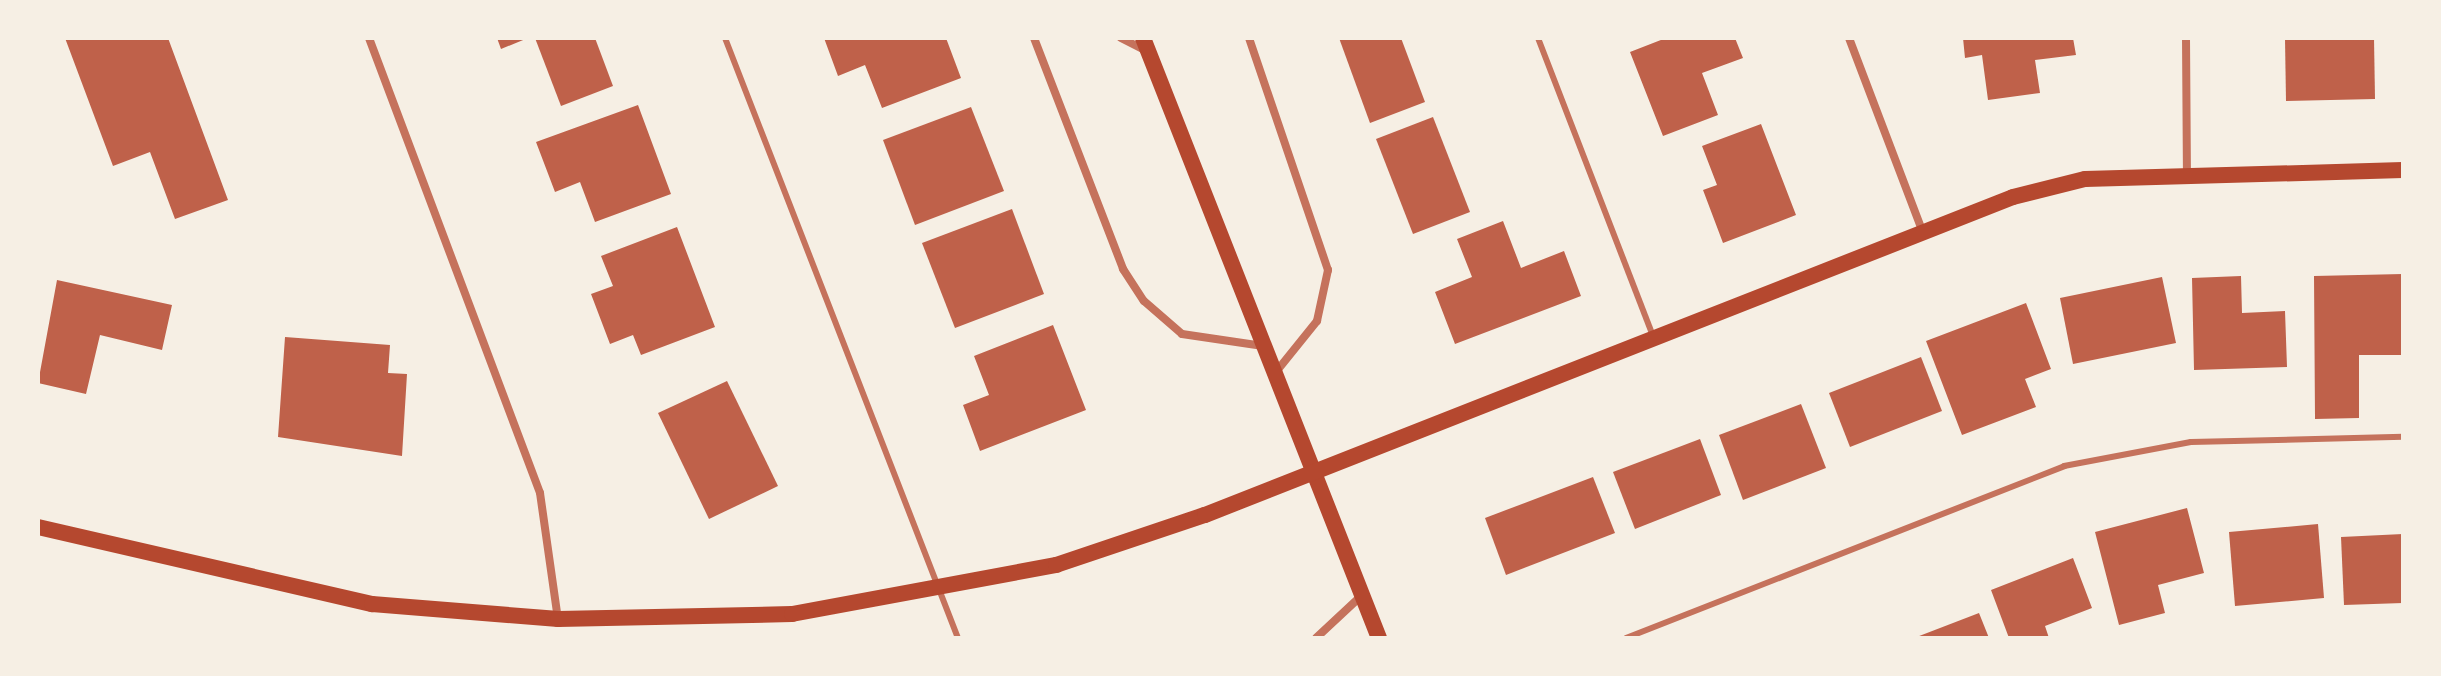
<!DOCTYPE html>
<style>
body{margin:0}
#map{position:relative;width:2441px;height:676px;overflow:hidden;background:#f6efe4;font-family:"Varela Round",sans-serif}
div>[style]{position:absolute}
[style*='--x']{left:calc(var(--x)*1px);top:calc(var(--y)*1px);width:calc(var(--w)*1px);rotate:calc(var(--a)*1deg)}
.building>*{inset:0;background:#bf614a}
.service>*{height:6px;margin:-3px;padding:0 3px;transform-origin:3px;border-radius:3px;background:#c5725c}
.minor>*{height:8px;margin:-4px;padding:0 4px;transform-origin:4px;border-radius:4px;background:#c5725c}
.secondary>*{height:16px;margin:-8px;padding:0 8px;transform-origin:8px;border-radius:8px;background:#b5482f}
span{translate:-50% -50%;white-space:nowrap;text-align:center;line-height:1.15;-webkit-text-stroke:8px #f6efe4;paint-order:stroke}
.frame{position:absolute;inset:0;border:40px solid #f6efe4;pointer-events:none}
</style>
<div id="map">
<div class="building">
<div style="clip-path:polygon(65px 38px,168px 38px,228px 200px,175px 219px,150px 152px,113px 166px)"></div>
<div style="clip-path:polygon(497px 38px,528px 38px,501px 49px)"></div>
<div style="clip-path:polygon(535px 38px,595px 38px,613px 86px,561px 106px)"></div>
<div style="clip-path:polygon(824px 38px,946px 38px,961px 78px,882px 108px,865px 65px,838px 76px)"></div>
<div style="clip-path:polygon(1339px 38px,1401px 38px,1425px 102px,1370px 123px)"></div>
<div style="clip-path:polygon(1666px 38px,1735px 38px,1743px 58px,1702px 73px,1718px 115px,1663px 136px,1630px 52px)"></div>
<div style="clip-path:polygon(1963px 38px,2073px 38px,2076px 55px,2035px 60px,2040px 93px,1988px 100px,1982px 55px,1965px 58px)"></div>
<div style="clip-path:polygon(2310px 38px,2374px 38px,2375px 99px,2286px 101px,2285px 39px)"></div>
<div style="clip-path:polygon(638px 105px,671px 194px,595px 222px,580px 182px,555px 192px,536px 142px)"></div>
<div style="clip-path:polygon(971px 107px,1004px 191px,915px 225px,883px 140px)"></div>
<div style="clip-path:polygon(1433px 117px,1470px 212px,1413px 234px,1376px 139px)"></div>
<div style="clip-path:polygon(1761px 124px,1796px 215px,1723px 243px,1703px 190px,1717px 185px,1702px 146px)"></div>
<div style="clip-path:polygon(1012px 209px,1044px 294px,955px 328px,922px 243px)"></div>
<div style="clip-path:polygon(1503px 221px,1521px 268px,1564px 251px,1581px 296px,1455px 344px,1435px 292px,1472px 277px,1457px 239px)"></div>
<div style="clip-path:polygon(677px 227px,715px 327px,641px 355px,633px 335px,610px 344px,591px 294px,613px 286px,601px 256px)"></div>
<div style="clip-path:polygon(2403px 274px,2403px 355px,2359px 355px,2359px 418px,2315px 419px,2314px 276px)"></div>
<div style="clip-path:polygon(2241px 276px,2242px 313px,2285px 311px,2287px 367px,2194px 370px,2192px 278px)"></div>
<div style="clip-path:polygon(2162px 277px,2176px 343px,2073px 364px,2060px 298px)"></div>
<div style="clip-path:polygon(57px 280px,172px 305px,162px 350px,100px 335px,86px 394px,38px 383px)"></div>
<div style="clip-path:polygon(2026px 303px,2051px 369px,2025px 379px,2036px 407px,1962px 435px,1926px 341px)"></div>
<div style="clip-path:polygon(1053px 325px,1086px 410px,980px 451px,963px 405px,989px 395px,974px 356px)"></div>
<div style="clip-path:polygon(285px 337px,390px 345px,388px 373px,407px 374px,402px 456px,278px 437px)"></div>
<div style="clip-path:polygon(1921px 357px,1942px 411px,1850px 447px,1829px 393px)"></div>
<div style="clip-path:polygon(727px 381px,778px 486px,709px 519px,658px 413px)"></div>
<div style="clip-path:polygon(1801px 404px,1826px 468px,1743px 500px,1719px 435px)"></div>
<div style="clip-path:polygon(1700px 439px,1721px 495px,1635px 529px,1613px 472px)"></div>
<div style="clip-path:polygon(1593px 477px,1615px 533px,1506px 575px,1485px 518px)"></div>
<div style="clip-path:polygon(2187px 508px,2204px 573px,2158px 585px,2165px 613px,2119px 625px,2095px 532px)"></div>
<div style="clip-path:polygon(2318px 524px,2324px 598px,2235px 606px,2229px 532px)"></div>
<div style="clip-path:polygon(2403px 534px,2403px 603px,2344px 605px,2341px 537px)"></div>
<div style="clip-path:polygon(2073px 558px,2092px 608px,2045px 626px,2049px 638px,2009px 638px,1991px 590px)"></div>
<div style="clip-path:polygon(1979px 613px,1989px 638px,1914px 638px)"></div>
</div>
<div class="service">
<div style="--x:725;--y:38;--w:644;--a:68.78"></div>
<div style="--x:1538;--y:38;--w:319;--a:68.9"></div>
<div style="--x:1626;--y:638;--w:471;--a:-21.4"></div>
<div style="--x:2064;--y:466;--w:129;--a:-10.7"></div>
<div style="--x:2191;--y:442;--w:212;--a:-1.4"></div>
</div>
<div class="minor">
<div style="--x:369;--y:38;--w:486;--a:69.4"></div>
<div style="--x:540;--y:493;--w:127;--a:81.9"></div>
<div style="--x:1034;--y:38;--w:248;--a:68.9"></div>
<div style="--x:1123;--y:269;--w:38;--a:57"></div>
<div style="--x:1144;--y:301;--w:50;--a:41"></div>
<div style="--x:1182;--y:334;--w:82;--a:8.4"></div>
<div style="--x:1121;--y:38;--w:27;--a:27"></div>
<div style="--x:1249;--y:38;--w:245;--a:71.2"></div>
<div style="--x:1328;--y:270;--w:52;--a:102.2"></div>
<div style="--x:1317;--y:321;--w:67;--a:128.9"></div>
<div style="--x:1849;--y:38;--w:205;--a:69.2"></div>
<div style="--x:2186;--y:38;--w:137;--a:89.6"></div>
<div style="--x:1316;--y:638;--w:62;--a:-43"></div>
</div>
<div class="secondary">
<div style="--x:1143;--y:38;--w:645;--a:68.53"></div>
<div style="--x:38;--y:527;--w:343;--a:13"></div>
<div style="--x:372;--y:604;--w:187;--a:4.6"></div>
<div style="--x:558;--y:619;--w:234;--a:-1.2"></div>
<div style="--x:792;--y:614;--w:269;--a:-10.5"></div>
<div style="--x:1056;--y:565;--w:157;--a:-18.6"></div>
<div style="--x:1205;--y:515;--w:868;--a:-21.48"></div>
<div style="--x:2013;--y:197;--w:74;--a:-14"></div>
<div style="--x:2085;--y:179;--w:318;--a:-1.6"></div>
</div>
<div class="frame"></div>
</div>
